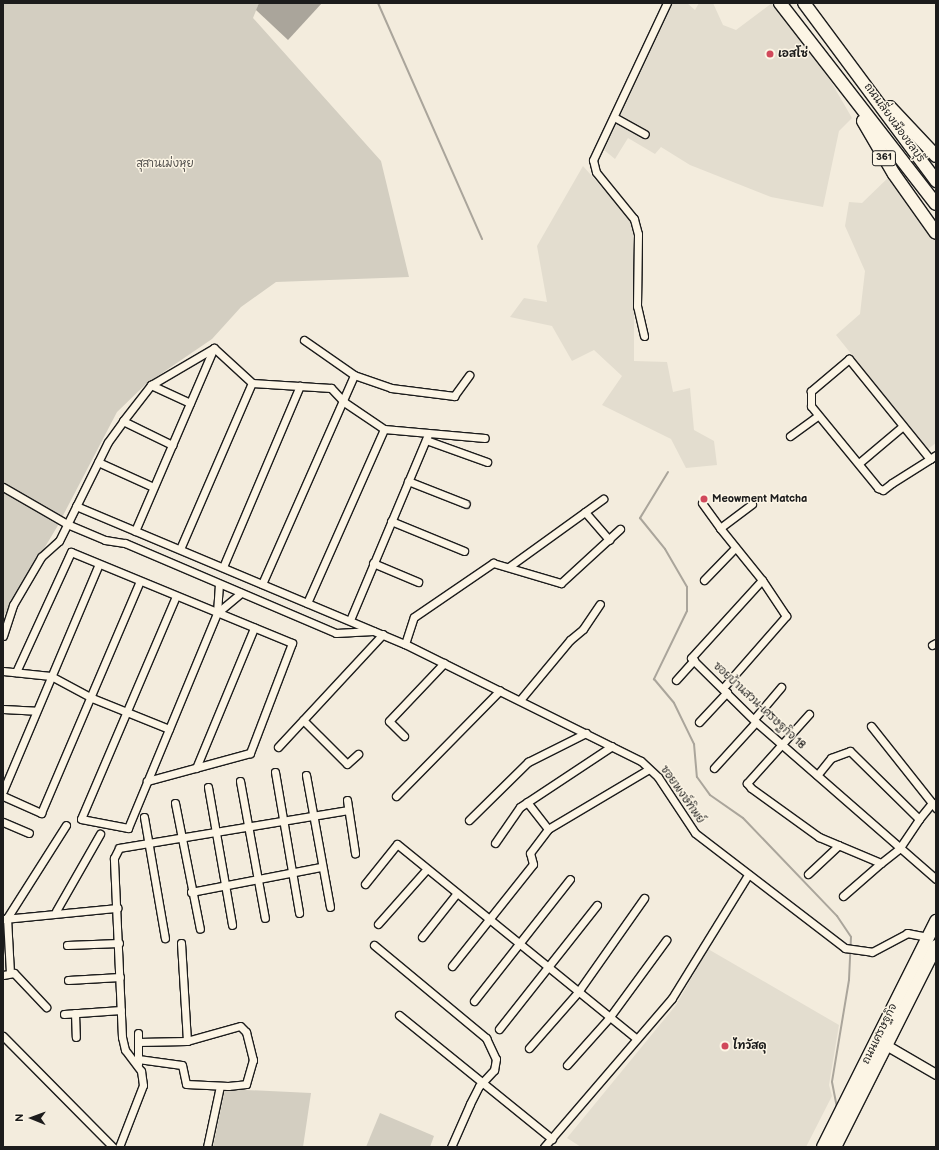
<!DOCTYPE html>
<meta charset="utf-8">
<style>
body{margin:0}
#map{position:relative;width:939px;height:1150px;overflow:hidden;background:#f3ecdd;font-family:"Balsamiq Sans","Playpen Sans Thai",sans-serif}
div>[style]{position:absolute}
[style*='--x']{left:calc(var(--x)*1px);top:calc(var(--y)*1px);width:calc(var(--w)*1px);rotate:calc(var(--a)*1deg)}
.built>*{inset:0;background:#e3ddcf}
.green>*{inset:0;background:#d3cec1}
.water>*{inset:0;background:#aaa59b}
.stream>*{height:2px;margin:-1px;padding:0 1px;transform-origin:1px;border-radius:1px;background:#aaa59b}
.roads{filter:drop-shadow(1px 0 #1c1c1c) drop-shadow(-1px 0 #1c1c1c) drop-shadow(0 1px #1c1c1c) drop-shadow(0 -1px #1c1c1c)}
.minor>*{height:7px;margin:-3.5px;padding:0 3.5px;transform-origin:3.5px;border-radius:3.5px;background:#fcf5e5}
.tertiary>*{height:9px;margin:-4.5px;padding:0 4.5px;transform-origin:4.5px;border-radius:4.5px;background:#fcf5e5}
.primary>*{height:12px;margin:-6px;padding:0 6px;transform-origin:6px;border-radius:6px;background:#fcf5e5}
.trunk>*{height:12px;margin:-6px;padding:0 6px;transform-origin:6px;border-radius:6px;background:#fcf5e5}
.dots>*{width:11px;height:11px;translate:-50% -50%;box-sizing:border-box;border:2px solid #fcf5e5;border-radius:50%}
span{translate:-50% -50%;white-space:nowrap;text-align:center;line-height:1.15;-webkit-text-stroke:3px #fcf5e5;paint-order:stroke}
.shield-label span{padding:1px 3px;background:#fcf5e5;border:1px solid;border-radius:3px;-webkit-text-stroke-width:0}
.shield-label{font-size:10px;color:#1c1c1c;font-weight:700}
.poi-label{font-size:11px;color:#1c1c1c;font-weight:700}
.left{translate:0 -50%;text-align:left}
.street-label{font-size:11px;color:#1c1c1c}
.park-label{font-size:11px;color:#53514e}
.frame{position:absolute;inset:0;border:4px solid #1c1c1c;pointer-events:none}
.north{position:absolute;left:12px;top:1098px;width:40px;height:40px;-webkit-text-stroke:3px #fcf5e5;paint-order:stroke;rotate:271deg;font-size:11px;font-weight:700;line-height:16px;text-align:center;color:#1c1c1c}
.north::after{content:'';display:block;margin:auto;width:14px;height:18px;background:#1c1c1c;clip-path:polygon(50% 0,100% 100%,50% 72%,0 100%)}
</style>
<div id="map">
<div class="built">
<div style="clip-path:polygon(673px 3px,687px 3px,695px 10px,699px 3px,713px 3px,723px 25px,736px 30px,772px 3px,830px 80px,852px 118px,839px 131px,823px 207px,771px 197px,690px 165px,661px 147px,655px 154px,628px 138px,615px 159px,604px 150px)"></div>
<div style="clip-path:polygon(583px 166px,629px 218px,634px 234px,634px 361px,667px 362px,673px 392px,690px 388px,694px 430px,714px 441px,717px 465px,686px 468px,671px 439px,602px 405px,622px 376px,594px 350px,572px 361px,552px 326px,510px 317px,524px 298px,547px 302px,537px 246px)"></div>
<div style="clip-path:polygon(891px 175px,936px 239px,936px 443px,928px 449px,836px 335px,860px 314px,865px 271px,845px 226px,849px 202px,862px 203px)"></div>
<div style="clip-path:polygon(708px 949px,839px 1025px,829px 1085px,832px 1096px,806px 1147px,581px 1147px,567px 1138px,676px 1005px)"></div>
</div>
<div class="green">
<div style="clip-path:polygon(3px 3px,259px 3px,253px 18px,381px 161px,409px 277px,276px 282px,241px 307px,212px 339px,146px 384px,117px 412px,57px 527px,3px 617px)"></div>
<div style="clip-path:polygon(225px 1089px,311px 1093px,303px 1147px,213px 1147px)"></div>
<div style="clip-path:polygon(380px 1113px,434px 1136px,430px 1147px,366px 1147px)"></div>
</div>
<div class="water">
<div style="clip-path:polygon(259px 3px,322px 3px,288px 40px,256px 10px)"></div>
</div>
<div class="stream">
<div style="--x:378;--y:3;--w:258;--a:66.2"></div>
<div style="--x:668;--y:472;--w:54;--a:121.3"></div>
<div style="--x:640;--y:518;--w:40;--a:51"></div>
<div style="--x:665;--y:549;--w:44;--a:59.9"></div>
<div style="--x:687;--y:587;--w:24;--a:90"></div>
<div style="--x:687;--y:611;--w:76;--a:115.9"></div>
<div style="--x:654;--y:679;--w:31;--a:50"></div>
<div style="--x:674;--y:703;--w:46;--a:64"></div>
<div style="--x:694;--y:744;--w:33;--a:85"></div>
<div style="--x:697;--y:777;--w:22;--a:54"></div>
<div style="--x:710;--y:795;--w:40;--a:34.9"></div>
<div style="--x:743;--y:818;--w:136;--a:46.2"></div>
<div style="--x:837;--y:916;--w:25;--a:56"></div>
<div style="--x:851;--y:937;--w:43;--a:92.7"></div>
<div style="--x:849;--y:980;--w:103;--a:99.5"></div>
<div style="--x:832;--y:1082;--w:26;--a:79"></div>
</div>
<div class="roads">
<div class="minor">
<div style="--x:614;--y:117;--w:35;--a:29"></div>
<div style="--x:644;--y:336;--w:31;--a:-103"></div>
<div style="--x:637;--y:306;--w:72;--a:-89.2"></div>
<div style="--x:638;--y:234;--w:16;--a:-105"></div>
<div style="--x:634;--y:219;--w:60;--a:-129"></div>
<div style="--x:596;--y:172;--w:12;--a:-104"></div>
<div style="--x:593;--y:160;--w:174;--a:-64.8"></div>
<div style="--x:304;--y:340;--w:61;--a:35"></div>
<div style="--x:354;--y:375;--w:39;--a:19"></div>
<div style="--x:391;--y:388;--w:64;--a:7.2"></div>
<div style="--x:454;--y:396;--w:26;--a:-54"></div>
<div style="--x:214;--y:348;--w:52;--a:42.6"></div>
<div style="--x:252;--y:383;--w:79;--a:3.6"></div>
<div style="--x:331;--y:388;--w:19;--a:47"></div>
<div style="--x:344;--y:402;--w:48;--a:34"></div>
<div style="--x:384;--y:429;--w:101;--a:5.1"></div>
<div style="--x:151;--y:385;--w:43;--a:24.8"></div>
<div style="--x:123;--y:421;--w:55;--a:26.1"></div>
<div style="--x:790;--y:436;--w:34;--a:-36"></div>
<div style="--x:426;--y:440;--w:65;--a:19.8"></div>
<div style="--x:930;--y:459;--w:129;--a:-129"></div>
<div style="--x:849;--y:359;--w:50;--a:139.9"></div>
<div style="--x:811;--y:391;--w:15;--a:90"></div>
<div style="--x:811;--y:406;--w:106;--a:50.7"></div>
<div style="--x:878;--y:488;--w:5;--a:22"></div>
<div style="--x:883;--y:490;--w:11;--a:-38"></div>
<div style="--x:892;--y:483;--w:45;--a:-32.3"></div>
<div style="--x:930;--y:459;--w:7;--a:-34"></div>
<div style="--x:98;--y:462;--w:60;--a:24.4"></div>
<div style="--x:859;--y:463;--w:57;--a:-40.1"></div>
<div style="--x:408;--y:481;--w:62;--a:21.6"></div>
<div style="--x:3;--y:487;--w:74;--a:30"></div>
<div style="--x:67;--y:524;--w:41;--a:22.8"></div>
<div style="--x:105;--y:540;--w:20;--a:9"></div>
<div style="--x:125;--y:543;--w:229;--a:23.1"></div>
<div style="--x:336;--y:633;--w:37;--a:-3"></div>
<div style="--x:702;--y:503;--w:31;--a:54"></div>
<div style="--x:752;--y:504;--w:40;--a:143"></div>
<div style="--x:720;--y:528;--w:67;--a:51.1"></div>
<div style="--x:762;--y:580;--w:105;--a:132.3"></div>
<div style="--x:691;--y:658;--w:91;--a:44.6"></div>
<div style="--x:756;--y:722;--w:239;--a:41.1"></div>
<div style="--x:76;--y:506;--w:357;--a:22.8"></div>
<div style="--x:405;--y:644;--w:263;--a:26.4"></div>
<div style="--x:641;--y:761;--w:23;--a:43"></div>
<div style="--x:658;--y:777;--w:67;--a:56.5"></div>
<div style="--x:695;--y:833;--w:189;--a:37.5"></div>
<div style="--x:845;--y:948;--w:27;--a:8"></div>
<div style="--x:872;--y:952;--w:40;--a:-28"></div>
<div style="--x:907;--y:933;--w:21;--a:11"></div>
<div style="--x:585;--y:512;--w:37;--a:49"></div>
<div style="--x:391;--y:521;--w:79;--a:22.3"></div>
<div style="--x:135;--y:531;--w:199;--a:-66.7"></div>
<div style="--x:180;--y:549;--w:181;--a:-66.6"></div>
<div style="--x:373;--y:563;--w:49;--a:22.9"></div>
<div style="--x:510;--y:566;--w:115;--a:-35.8"></div>
<div style="--x:223;--y:567;--w:197;--a:-67"></div>
<div style="--x:704;--y:580;--w:45;--a:-45.9"></div>
<div style="--x:219;--y:584;--w:29;--a:94"></div>
<div style="--x:217;--y:613;--w:31;--a:-40"></div>
<div style="--x:262;--y:584;--w:228;--a:-66.2"></div>
<div style="--x:176;--y:596;--w:242;--a:113.1"></div>
<div style="--x:81;--y:819;--w:48;--a:10.8"></div>
<div style="--x:128;--y:828;--w:233;--a:-67.5"></div>
<div style="--x:307;--y:603;--w:190;--a:-66.1"></div>
<div style="--x:350;--y:620;--w:202;--a:-67.2"></div>
<div style="--x:3;--y:636;--w:33;--a:-72"></div>
<div style="--x:13;--y:605;--w:56;--a:-59.7"></div>
<div style="--x:41;--y:557;--w:24;--a:-42"></div>
<div style="--x:59;--y:541;--w:110;--a:-63.7"></div>
<div style="--x:108;--y:442;--w:26;--a:-54"></div>
<div style="--x:123;--y:421;--w:46;--a:-52.1"></div>
<div style="--x:151;--y:385;--w:73;--a:-30.4"></div>
<div style="--x:405;--y:644;--w:28;--a:-72"></div>
<div style="--x:414;--y:617;--w:96;--a:-34.4"></div>
<div style="--x:493;--y:563;--w:71;--a:16.4"></div>
<div style="--x:561;--y:583;--w:80;--a:-42.5"></div>
<div style="--x:932;--y:645;--w:4;--a:-27"></div>
<div style="--x:3;--y:671;--w:48;--a:5.9"></div>
<div style="--x:51;--y:676;--w:47;--a:28.2"></div>
<div style="--x:92;--y:698;--w:83;--a:21.9"></div>
<div style="--x:16;--y:672;--w:132;--a:-65.4"></div>
<div style="--x:71;--y:552;--w:239;--a:22.4"></div>
<div style="--x:292;--y:643;--w:118;--a:110.9"></div>
<div style="--x:250;--y:753;--w:107;--a:164.8"></div>
<div style="--x:676;--y:680;--w:27;--a:-48"></div>
<div style="--x:723;--y:688;--w:96;--a:-48.8"></div>
<div style="--x:786;--y:616;--w:43;--a:-123.7"></div>
<div style="--x:520;--y:700;--w:78;--a:-50.2"></div>
<div style="--x:570;--y:640;--w:17;--a:-40"></div>
<div style="--x:583;--y:629;--w:30;--a:-56"></div>
<div style="--x:3;--y:709;--w:33;--a:3"></div>
<div style="--x:809;--y:714;--w:93;--a:131.9"></div>
<div style="--x:747;--y:783;--w:6;--a:51"></div>
<div style="--x:751;--y:788;--w:84;--a:35.8"></div>
<div style="--x:819;--y:837;--w:67;--a:22.8"></div>
<div style="--x:881;--y:863;--w:23;--a:-38"></div>
<div style="--x:899;--y:849;--w:36;--a:-56"></div>
<div style="--x:919;--y:819;--w:97;--a:-135.4"></div>
<div style="--x:850;--y:751;--w:20;--a:160"></div>
<div style="--x:831;--y:758;--w:22;--a:129"></div>
<div style="--x:754;--y:719;--w:42;--a:-49.8"></div>
<div style="--x:303;--y:720;--w:62;--a:45"></div>
<div style="--x:347;--y:764;--w:15;--a:-42"></div>
<div style="--x:699;--y:722;--w:41;--a:-47"></div>
<div style="--x:871;--y:726;--w:105;--a:51.6"></div>
<div style="--x:404;--y:736;--w:21;--a:-135"></div>
<div style="--x:389;--y:721;--w:80;--a:-46.5"></div>
<div style="--x:278;--y:747;--w:154;--a:-47.1"></div>
<div style="--x:196;--y:768;--w:152;--a:-67.5"></div>
<div style="--x:714;--y:768;--w:62;--a:-47.6"></div>
<div style="--x:275;--y:772;--w:143;--a:80.3"></div>
<div style="--x:306;--y:775;--w:134;--a:79.7"></div>
<div style="--x:240;--y:781;--w:139;--a:79.7"></div>
<div style="--x:208;--y:787;--w:140;--a:80.1"></div>
<div style="--x:3;--y:791;--w:246;--a:-67.1"></div>
<div style="--x:3;--y:796;--w:42;--a:24.1"></div>
<div style="--x:41;--y:813;--w:252;--a:-66.9"></div>
<div style="--x:396;--y:796;--w:148;--a:-45.5"></div>
<div style="--x:347;--y:800;--w:54;--a:81.4"></div>
<div style="--x:527;--y:802;--w:34;--a:52"></div>
<div style="--x:175;--y:803;--w:128;--a:78.8"></div>
<div style="--x:144;--y:817;--w:123;--a:80.2"></div>
<div style="--x:919;--y:819;--w:21;--a:-51"></div>
<div style="--x:469;--y:820;--w:83;--a:-44.5"></div>
<div style="--x:528;--y:762;--w:65;--a:-26.6"></div>
<div style="--x:3;--y:822;--w:28;--a:23"></div>
<div style="--x:495;--y:843;--w:44;--a:-55.2"></div>
<div style="--x:520;--y:807;--w:110;--a:-33.5"></div>
<div style="--x:808;--y:874;--w:42;--a:-43.1"></div>
<div style="--x:365;--y:884;--w:51;--a:-51.3"></div>
<div style="--x:397;--y:844;--w:309;--a:39.1"></div>
<div style="--x:191;--y:892;--w:132;--a:-10.9"></div>
<div style="--x:843;--y:896;--w:50;--a:-41"></div>
<div style="--x:56;--y:911;--w:89;--a:-60.3"></div>
<div style="--x:4;--y:919;--w:114;--a:-5.6"></div>
<div style="--x:378;--y:924;--w:72;--a:-48.4"></div>
<div style="--x:422;--y:937;--w:56;--a:-51.5"></div>
<div style="--x:181;--y:943;--w:98;--a:86.5"></div>
<div style="--x:67;--y:945;--w:52;--a:-2.2"></div>
<div style="--x:374;--y:945;--w:146;--a:39.7"></div>
<div style="--x:486;--y:1038;--w:23;--a:65"></div>
<div style="--x:496;--y:1059;--w:11;--a:100"></div>
<div style="--x:494;--y:1070;--w:22;--a:133"></div>
<div style="--x:479;--y:1086;--w:20;--a:117"></div>
<div style="--x:470;--y:1104;--w:47;--a:113.8"></div>
<div style="--x:452;--y:966;--w:130;--a:-51.5"></div>
<div style="--x:533;--y:864;--w:11;--a:-105"></div>
<div style="--x:530;--y:853;--w:30;--a:-53"></div>
<div style="--x:548;--y:829;--w:117;--a:-30.7"></div>
<div style="--x:10;--y:973;--w:55;--a:-93.1"></div>
<div style="--x:7;--y:918;--w:110;--a:-57.6"></div>
<div style="--x:3;--y:975;--w:11;--a:-10"></div>
<div style="--x:14;--y:973;--w:47;--a:46.7"></div>
<div style="--x:68;--y:980;--w:52;--a:-3.3"></div>
<div style="--x:474;--y:1001;--w:155;--a:-51.8"></div>
<div style="--x:75;--y:1013;--w:24;--a:88"></div>
<div style="--x:64;--y:1014;--w:57;--a:-4"></div>
<div style="--x:399;--y:1015;--w:197;--a:39"></div>
<div style="--x:499;--y:1029;--w:158;--a:-51.7"></div>
<div style="--x:3;--y:1036;--w:156;--a:45.3"></div>
<div style="--x:529;--y:1048;--w:74;--a:-48.8"></div>
<div style="--x:578;--y:992;--w:115;--a:-54.9"></div>
<div style="--x:138;--y:1059;--w:44;--a:7.8"></div>
<div style="--x:182;--y:1065;--w:19;--a:78"></div>
<div style="--x:186;--y:1084;--w:42;--a:2.7"></div>
<div style="--x:228;--y:1086;--w:18;--a:-6"></div>
<div style="--x:246;--y:1084;--w:25;--a:-74"></div>
<div style="--x:253;--y:1060;--w:29;--a:-104"></div>
<div style="--x:246;--y:1032;--w:8;--a:-135"></div>
<div style="--x:240;--y:1026;--w:55;--a:164.2"></div>
<div style="--x:187;--y:1041;--w:49;--a:178.8"></div>
<div style="--x:138;--y:1064;--w:31;--a:-90"></div>
<div style="--x:567;--y:1065;--w:63;--a:-48.2"></div>
<div style="--x:609;--y:1018;--w:97;--a:-53.8"></div>
<div style="--x:119;--y:1147;--w:66;--a:-68.8"></div>
<div style="--x:143;--y:1085;--w:14;--a:-98"></div>
<div style="--x:141;--y:1071;--w:26;--a:-127"></div>
<div style="--x:125;--y:1050;--w:13;--a:-103"></div>
<div style="--x:122;--y:1037;--w:179;--a:-92.6"></div>
<div style="--x:114;--y:858;--w:11;--a:-63"></div>
<div style="--x:119;--y:848;--w:232;--a:-9.4"></div>
<div style="--x:207;--y:1147;--w:62;--a:-78"></div>
<div style="--x:544;--y:1147;--w:196;--a:-49.3"></div>
<div style="--x:672;--y:998;--w:145;--a:-58.3"></div>
</div>
<div class="tertiary">
<div style="--x:886;--y:1045;--w:58;--a:30.1"></div>
</div>
<div class="primary">
<div style="--x:823;--y:1147;--w:253;--a:-63.4"></div>
<div style="--x:835;--y:1147;--w:225;--a:-63.3"></div>
</div>
<div class="trunk">
<div style="--x:780;--y:3;--w:254;--a:52.2"></div>
<div style="--x:804;--y:3;--w:222;--a:53.4"></div>
<div style="--x:890;--y:107;--w:67;--a:46.8"></div>
<div style="--x:863;--y:121;--w:61;--a:59.7"></div>
<div style="--x:894;--y:174;--w:72;--a:54.6"></div>
</div>
</div>
<div class="dots">
<div style="left:770px;top:54px;background:#d1495b"></div>
<div style="left:704px;top:499px;background:#d1495b"></div>
<div style="left:725px;top:1046px;background:#d1495b"></div>
</div>
<div class="shield-label">
<span style="left:884px;top:158px">361</span>
</div>
<div class="poi-label">
<span class="left" style="left:778px;top:54px">เอสโซ่</span>
<span class="left" style="left:712px;top:499px">Meowment Matcha</span>
<span class="left" style="left:733px;top:1046px">ไทวัสดุ</span>
</div>
<div class="street-label">
<span style="left:894px;top:123px;rotate:54deg">ถนนเลี่ยงเมืองชลบุรี</span>
<span style="left:759px;top:706px;rotate:43deg">ซอยบ้านสวน-เศรษฐกิจ 18</span>
<span style="left:682px;top:795px;rotate:55deg">ซอยพงษ์ทิพย์</span>
<span style="left:880px;top:1034px;rotate:-64deg">ถนนเศรษฐกิจ</span>
</div>
<div class="park-label">
<span style="left:165px;top:164px">สุสานเม่งหุย</span>
</div>
<div class="frame"></div>
<div class="north">N</div>
</div>
